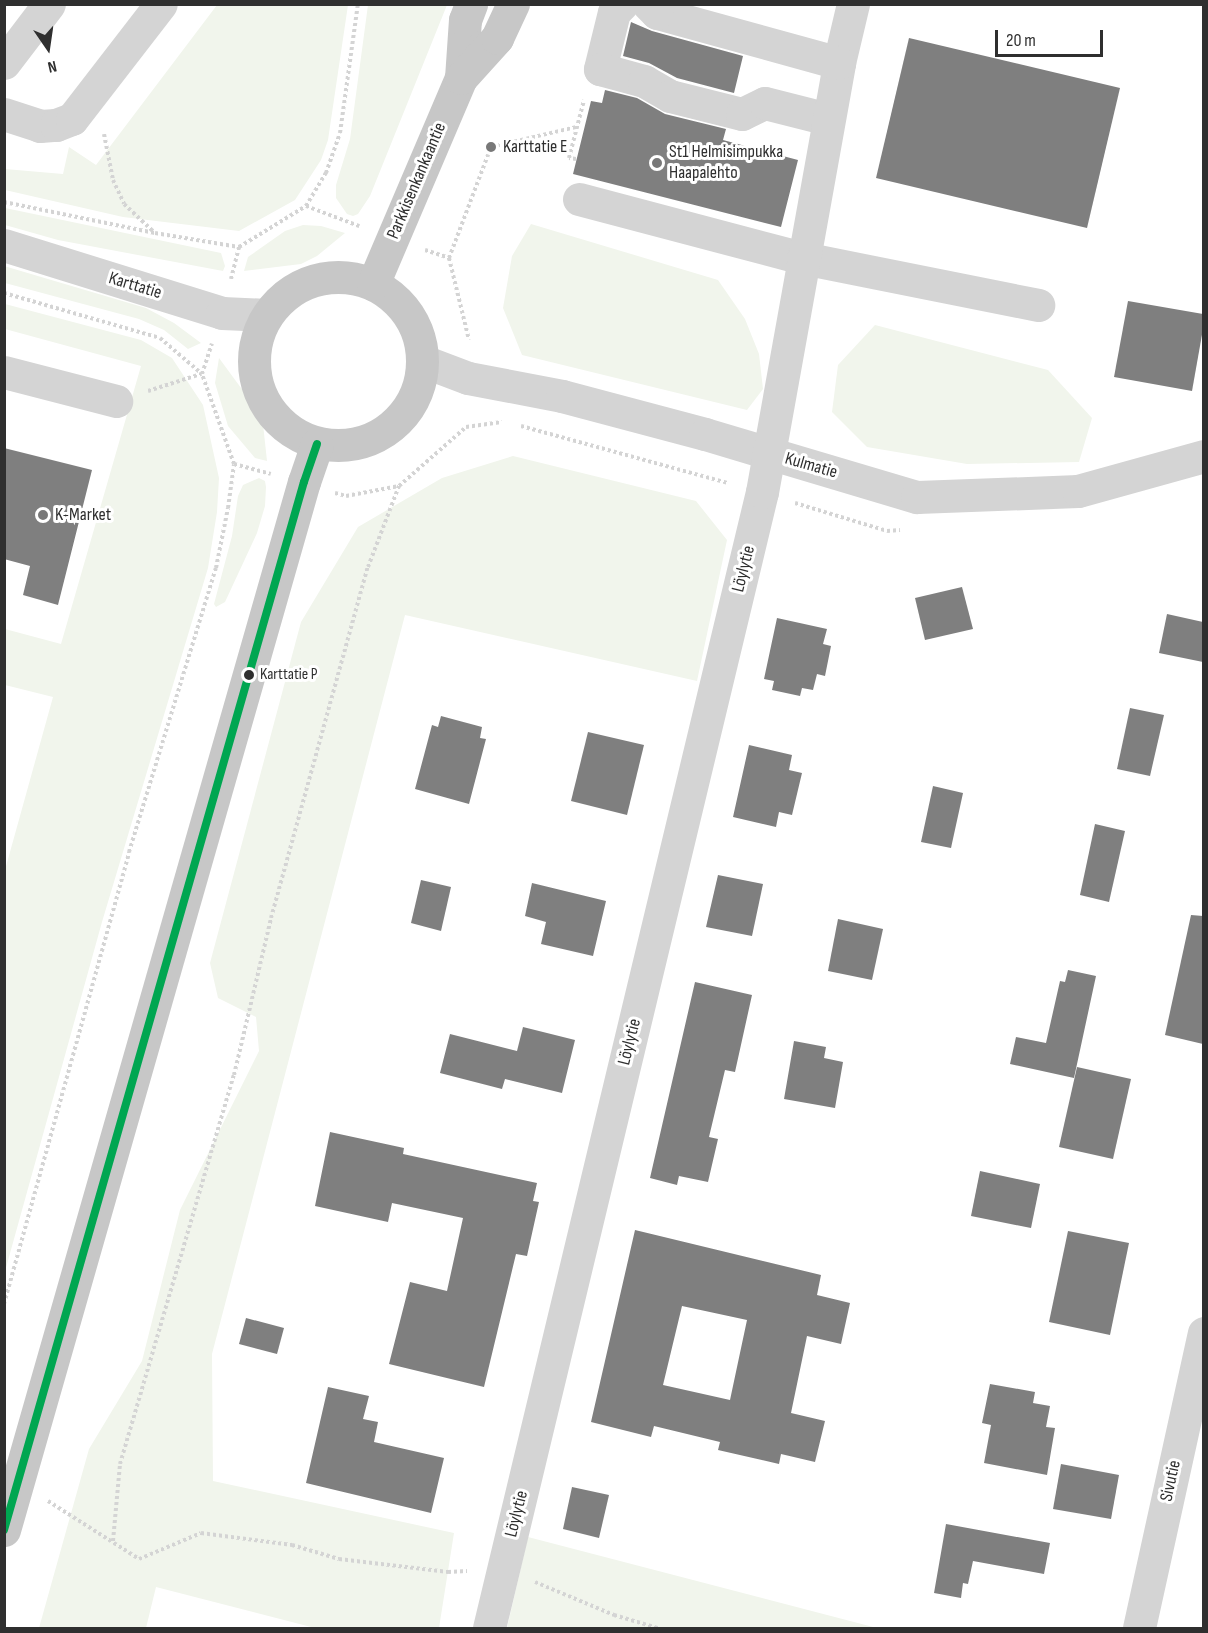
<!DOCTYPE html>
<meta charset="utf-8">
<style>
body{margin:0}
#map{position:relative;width:1208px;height:1633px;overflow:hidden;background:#fff;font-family:"Sofia Sans Condensed",sans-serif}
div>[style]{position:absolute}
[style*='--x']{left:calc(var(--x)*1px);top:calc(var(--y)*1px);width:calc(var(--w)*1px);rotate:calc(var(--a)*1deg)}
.green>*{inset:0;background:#f1f5ec}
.building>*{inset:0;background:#7f7f7f}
.path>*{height:4px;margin-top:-2px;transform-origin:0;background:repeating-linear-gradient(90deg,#d4d4d4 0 3px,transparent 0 6px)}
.minor>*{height:33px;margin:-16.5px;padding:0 16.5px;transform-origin:16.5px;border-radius:16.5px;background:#d4d4d4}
.major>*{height:33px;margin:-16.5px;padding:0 16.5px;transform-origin:16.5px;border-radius:16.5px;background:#c7c7c7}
.major>.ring{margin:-16.5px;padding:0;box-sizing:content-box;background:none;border:33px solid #c7c7c7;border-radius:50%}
.bus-1>*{height:8px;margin:-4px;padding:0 4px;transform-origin:4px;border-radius:4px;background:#00a651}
.dots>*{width:16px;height:16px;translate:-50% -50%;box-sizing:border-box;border:3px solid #fff;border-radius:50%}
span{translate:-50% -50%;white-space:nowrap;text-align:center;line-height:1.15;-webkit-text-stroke:6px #fff;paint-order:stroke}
.bus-label{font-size:16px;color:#2f2f2f}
.left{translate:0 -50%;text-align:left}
.poi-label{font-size:18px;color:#2f2f2f}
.street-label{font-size:18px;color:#2f2f2f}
.frame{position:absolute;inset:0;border:6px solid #2f2f2f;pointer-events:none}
.north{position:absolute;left:18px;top:18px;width:60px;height:60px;-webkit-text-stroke:4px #fff;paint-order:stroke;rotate:167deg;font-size:16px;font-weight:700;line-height:24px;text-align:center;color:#2f2f2f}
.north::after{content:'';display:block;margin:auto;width:21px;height:27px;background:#2f2f2f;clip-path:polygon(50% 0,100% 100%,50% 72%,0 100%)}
.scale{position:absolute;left:995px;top:30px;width:108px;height:27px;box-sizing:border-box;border:3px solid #2f2f2f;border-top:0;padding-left:8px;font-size:18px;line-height:21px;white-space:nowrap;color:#2f2f2f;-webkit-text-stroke:4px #fff;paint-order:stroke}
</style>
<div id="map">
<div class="green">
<div style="clip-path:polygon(217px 5px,348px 5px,328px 140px,321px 160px,295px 200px,239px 231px,123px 217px,5px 190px,5px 169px,63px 174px,69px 147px,96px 165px)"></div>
<div style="clip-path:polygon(368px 5px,447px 5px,370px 196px,358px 214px,353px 216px,347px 214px,336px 198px,336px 185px,350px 139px)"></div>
<div style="clip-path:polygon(5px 208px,221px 253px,225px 266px,223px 271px,58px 240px,5px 225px)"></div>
<div style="clip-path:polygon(531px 224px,718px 280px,745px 319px,759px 354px,763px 389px,747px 410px,522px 355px,503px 308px,512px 256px)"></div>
<div style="clip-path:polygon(303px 225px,321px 226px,345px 233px,317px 256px,301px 264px,244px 271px,248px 257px,285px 231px)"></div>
<div style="clip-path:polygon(4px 266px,146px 308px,174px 323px,201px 343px,188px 349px,164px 330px,139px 319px,5px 283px)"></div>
<div style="clip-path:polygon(5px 304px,141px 340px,172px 358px,203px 405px,219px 478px,217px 512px,208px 568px,102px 922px,4px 1275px,5px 870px,53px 697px,5px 685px,5px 629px,61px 644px,141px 366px,5px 329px)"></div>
<div style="clip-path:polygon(875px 325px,1048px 370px,1092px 418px,1079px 462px,967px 464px,867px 447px,832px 412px,838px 365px)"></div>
<div style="clip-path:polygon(219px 358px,255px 407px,263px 424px,267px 461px,255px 458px,228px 426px,215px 383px)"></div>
<div style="clip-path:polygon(513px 456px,696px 501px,727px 540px,697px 681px,405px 615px,212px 1354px,213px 1481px,454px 1533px,439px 1628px,315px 1628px,156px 1587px,146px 1628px,39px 1628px,89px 1449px,142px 1361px,180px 1210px,259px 1051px,256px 1017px,218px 998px,210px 963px,301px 622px,358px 527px,442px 478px)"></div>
<div style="clip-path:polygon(259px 478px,265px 481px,266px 487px,265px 506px,257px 533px,225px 602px,216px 607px,214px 604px,232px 536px,238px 496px,243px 485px)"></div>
<div style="clip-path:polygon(528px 1537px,877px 1628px,507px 1628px)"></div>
</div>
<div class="building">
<div style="clip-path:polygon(631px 22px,652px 31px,743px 56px,734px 93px,677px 78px,649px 63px,623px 56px)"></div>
<div style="clip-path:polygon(909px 38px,1120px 88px,1087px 228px,876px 178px)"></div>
<div style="clip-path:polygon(605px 90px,637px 98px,665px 114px,726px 129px,723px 140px,798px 160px,781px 227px,573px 174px,591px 101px,602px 103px)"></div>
<div style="clip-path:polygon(1128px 301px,1203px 314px,1203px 329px,1192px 391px,1114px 377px)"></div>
<div style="clip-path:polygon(4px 448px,92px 470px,58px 605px,23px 595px,30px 566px,4px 559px)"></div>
<div style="clip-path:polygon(962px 587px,973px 629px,925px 640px,915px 598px)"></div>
<div style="clip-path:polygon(1167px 614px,1203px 622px,1203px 662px,1159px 653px)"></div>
<div style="clip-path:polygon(777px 618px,827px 629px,823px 644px,831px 646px,825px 676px,817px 674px,813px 690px,802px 688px,800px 696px,772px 690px,774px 681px,764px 679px)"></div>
<div style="clip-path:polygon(1130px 708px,1164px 715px,1150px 776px,1117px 769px)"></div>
<div style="clip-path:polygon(441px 716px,482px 727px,480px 738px,486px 739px,469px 804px,415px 789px,432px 725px,438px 727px)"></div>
<div style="clip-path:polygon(588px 732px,644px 745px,627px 815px,571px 801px)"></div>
<div style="clip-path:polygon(749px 745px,792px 755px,789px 770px,802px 773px,792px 815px,779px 812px,776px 827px,733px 817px)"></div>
<div style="clip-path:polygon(933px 786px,963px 793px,951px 848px,921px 842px)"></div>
<div style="clip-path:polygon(1095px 824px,1125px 831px,1109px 902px,1080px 895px)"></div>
<div style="clip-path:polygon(718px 875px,763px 884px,752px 936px,706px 927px)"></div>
<div style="clip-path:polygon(421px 880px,451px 887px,441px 931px,411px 923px)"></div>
<div style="clip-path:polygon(532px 883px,606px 901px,593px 956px,541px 944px,546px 922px,525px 916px)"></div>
<div style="clip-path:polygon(1191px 915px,1203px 916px,1203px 1044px,1165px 1035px)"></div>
<div style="clip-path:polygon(838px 919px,883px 929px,872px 980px,828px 971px)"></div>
<div style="clip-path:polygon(1068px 970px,1096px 976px,1074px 1078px,1010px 1064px,1016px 1037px,1046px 1043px,1060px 981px,1065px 982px)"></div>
<div style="clip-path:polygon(695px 982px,752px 995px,735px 1072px,725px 1070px,709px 1137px,718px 1139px,708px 1182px,679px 1176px,677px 1185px,650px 1178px)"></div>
<div style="clip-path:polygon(523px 1027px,575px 1040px,562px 1093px,505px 1079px,502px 1089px,440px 1073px,450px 1034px,517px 1051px)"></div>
<div style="clip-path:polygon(794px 1041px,826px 1047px,824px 1058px,843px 1062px,835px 1108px,784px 1099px)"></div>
<div style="clip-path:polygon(1077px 1067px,1131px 1079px,1113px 1159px,1059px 1147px)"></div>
<div style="clip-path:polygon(330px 1132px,404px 1148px,403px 1154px,537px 1183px,533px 1201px,539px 1202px,527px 1256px,516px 1254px,484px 1387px,389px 1364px,410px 1282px,447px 1291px,463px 1218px,392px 1203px,388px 1222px,315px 1206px)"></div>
<div style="clip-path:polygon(980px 1171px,1040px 1184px,1031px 1228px,971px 1216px)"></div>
<div style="clip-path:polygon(evenodd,635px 1230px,821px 1275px,817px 1295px,850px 1303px,841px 1344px,807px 1336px,791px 1413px,825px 1421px,815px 1462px,781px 1454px,779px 1464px,718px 1450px,720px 1442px,654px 1426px,651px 1437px,591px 1422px,635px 1230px,682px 1306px,747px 1320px,730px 1400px,663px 1385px,682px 1306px)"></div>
<div style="clip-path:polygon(1068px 1231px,1129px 1243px,1110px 1335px,1049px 1322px)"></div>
<div style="clip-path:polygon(246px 1318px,284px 1328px,277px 1354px,239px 1344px)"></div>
<div style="clip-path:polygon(990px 1384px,1035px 1392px,1033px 1403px,1050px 1406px,1046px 1427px,1055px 1428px,1047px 1475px,984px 1463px,991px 1425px,982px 1423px)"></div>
<div style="clip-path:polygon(328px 1387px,369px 1396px,363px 1419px,378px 1422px,374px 1442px,444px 1458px,431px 1513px,306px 1483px)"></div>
<div style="clip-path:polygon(1061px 1464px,1119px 1475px,1111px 1519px,1053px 1509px)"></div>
<div style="clip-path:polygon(572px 1487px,609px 1495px,599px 1538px,563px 1529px)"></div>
<div style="clip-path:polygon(946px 1524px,1050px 1543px,1044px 1574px,973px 1561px,968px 1584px,963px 1583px,961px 1598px,934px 1593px)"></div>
</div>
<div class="path">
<div style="--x:104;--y:134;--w:47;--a:78.9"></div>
<div style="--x:113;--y:180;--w:26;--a:65"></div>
<div style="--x:124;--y:204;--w:42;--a:43.1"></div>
<div style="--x:576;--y:159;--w:7;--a:-172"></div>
<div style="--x:569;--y:158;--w:60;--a:-75.5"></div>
<div style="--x:4;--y:202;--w:154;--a:11.6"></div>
<div style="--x:155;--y:233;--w:85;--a:9.5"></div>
<div style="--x:306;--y:206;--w:57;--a:20.7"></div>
<div style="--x:425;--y:250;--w:25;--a:18"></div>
<div style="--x:449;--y:258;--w:84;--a:76.3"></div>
<div style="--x:449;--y:258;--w:119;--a:-69.3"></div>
<div style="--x:491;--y:147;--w:87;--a:-13.2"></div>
<div style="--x:231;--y:279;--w:33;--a:-76"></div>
<div style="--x:239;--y:247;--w:79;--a:-31.5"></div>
<div style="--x:306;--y:206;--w:39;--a:-59"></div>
<div style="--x:326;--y:173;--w:42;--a:-70.7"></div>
<div style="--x:340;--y:133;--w:130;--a:-82.1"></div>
<div style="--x:4;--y:293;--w:162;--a:16.1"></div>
<div style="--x:160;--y:338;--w:55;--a:40.6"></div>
<div style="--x:148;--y:391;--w:56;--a:-17.8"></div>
<div style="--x:521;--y:426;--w:215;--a:15.4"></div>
<div style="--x:234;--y:464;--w:38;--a:15"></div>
<div style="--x:335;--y:493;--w:11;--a:15"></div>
<div style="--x:346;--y:496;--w:54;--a:-10.7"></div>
<div style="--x:399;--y:486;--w:89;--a:-41.4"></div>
<div style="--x:466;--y:427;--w:36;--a:-8"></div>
<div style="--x:795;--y:503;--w:96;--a:16.9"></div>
<div style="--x:887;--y:531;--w:13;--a:-4"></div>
<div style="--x:4;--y:1304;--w:469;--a:-74.5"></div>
<div style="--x:129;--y:852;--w:297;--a:-73"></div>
<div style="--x:216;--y:568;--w:61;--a:-78.7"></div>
<div style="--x:228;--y:508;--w:44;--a:-82.2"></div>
<div style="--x:234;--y:464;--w:96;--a:-109.6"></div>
<div style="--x:202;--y:374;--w:32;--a:-72"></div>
<div style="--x:48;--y:1501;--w:108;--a:32.5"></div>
<div style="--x:139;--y:1559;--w:67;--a:-22.8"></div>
<div style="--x:201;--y:1533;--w:92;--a:7.5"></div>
<div style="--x:292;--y:1545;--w:49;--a:16.6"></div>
<div style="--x:339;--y:1559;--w:110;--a:6.8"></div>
<div style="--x:448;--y:1572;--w:19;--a:-3"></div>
<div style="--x:113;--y:1541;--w:77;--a:-84.8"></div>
<div style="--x:120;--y:1464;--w:405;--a:-73.7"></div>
<div style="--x:234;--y:1075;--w:161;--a:-76.7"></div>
<div style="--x:271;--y:918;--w:364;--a:-74.6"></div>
<div style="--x:368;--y:567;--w:87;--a:-69.1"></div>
<div style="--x:535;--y:1582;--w:86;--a:22.7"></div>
<div style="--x:614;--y:1615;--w:46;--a:16.5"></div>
</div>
<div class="minor">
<div style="--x:622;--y:4;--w:11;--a:135"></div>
<div style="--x:614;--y:12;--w:59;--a:103.8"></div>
<div style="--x:600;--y:69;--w:46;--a:15.3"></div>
<div style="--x:644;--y:81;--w:30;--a:30"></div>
<div style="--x:670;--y:96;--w:74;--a:14"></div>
<div style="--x:742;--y:114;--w:25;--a:-26"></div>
<div style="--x:765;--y:103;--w:65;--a:14.3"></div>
<div style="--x:4;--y:63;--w:74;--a:-52.7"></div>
<div style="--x:839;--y:63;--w:61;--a:-76.7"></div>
<div style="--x:4;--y:114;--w:38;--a:18"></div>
<div style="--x:40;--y:126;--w:16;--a:-4"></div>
<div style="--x:56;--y:125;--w:17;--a:-21"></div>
<div style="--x:72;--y:119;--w:145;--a:-52.3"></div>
<div style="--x:579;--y:199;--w:232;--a:14.8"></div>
<div style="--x:803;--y:258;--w:240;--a:11.3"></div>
<div style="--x:4;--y:245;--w:228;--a:17.3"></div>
<div style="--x:222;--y:313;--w:45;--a:2.5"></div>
<div style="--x:423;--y:361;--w:48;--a:20.7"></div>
<div style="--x:468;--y:378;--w:96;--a:10.8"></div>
<div style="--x:562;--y:396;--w:148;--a:14.9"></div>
<div style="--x:705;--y:434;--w:221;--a:16.6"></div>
<div style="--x:917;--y:497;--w:161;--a:-2.1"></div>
<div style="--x:1078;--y:491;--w:131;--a:-15.5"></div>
<div style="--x:4;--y:372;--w:116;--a:14.5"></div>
<div style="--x:489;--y:1628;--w:1168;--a:-76.49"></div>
<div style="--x:762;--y:492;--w:436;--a:-79.8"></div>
<div style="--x:839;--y:63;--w:189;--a:-164.6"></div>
<div style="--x:657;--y:13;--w:13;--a:-135"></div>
<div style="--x:1139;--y:1628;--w:302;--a:-77.6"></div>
</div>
<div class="major">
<div style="--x:461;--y:78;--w:58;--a:-86.1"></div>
<div style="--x:465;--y:20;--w:17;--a:-69"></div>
<div class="ring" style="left:254px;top:277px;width:135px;height:135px"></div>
<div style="--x:373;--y:284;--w:224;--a:-66.9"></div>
<div style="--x:461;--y:78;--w:54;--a:-48"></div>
<div style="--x:497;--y:38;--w:38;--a:-65"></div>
<div style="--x:4;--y:1530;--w:1090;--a:-74.03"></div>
<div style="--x:304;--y:482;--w:40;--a:-71.1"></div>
</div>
<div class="bus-1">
<div style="--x:4;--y:1530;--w:1090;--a:-74.03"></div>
<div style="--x:304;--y:482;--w:40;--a:-71.1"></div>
</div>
<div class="dots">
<div style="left:491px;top:147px;background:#787878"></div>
<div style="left:657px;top:163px;background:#787878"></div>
<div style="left:43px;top:515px;background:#787878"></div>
<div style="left:249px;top:675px;background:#2f2f2f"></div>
</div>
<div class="bus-label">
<span class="left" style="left:260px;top:675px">Karttatie P</span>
</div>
<div class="poi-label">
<span class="left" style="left:503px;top:147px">Karttatie E</span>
<span class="left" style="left:669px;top:163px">St1 Helmisimpukka<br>Haapalehto</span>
<span class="left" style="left:55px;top:515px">K-Market</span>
</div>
<div class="street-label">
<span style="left:417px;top:181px;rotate:-67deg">Parkkisenkankaantie</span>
<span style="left:135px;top:286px;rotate:17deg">Karttatie</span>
<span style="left:811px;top:466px;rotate:16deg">Kulmatie</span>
<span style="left:744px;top:569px;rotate:-76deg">Löylytie</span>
<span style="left:630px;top:1042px;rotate:-76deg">Löylytie</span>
<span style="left:1171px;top:1481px;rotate:-78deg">Sivutie</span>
<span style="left:517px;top:1514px;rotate:-76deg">Löylytie</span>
</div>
<div class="frame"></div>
<div class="north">N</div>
<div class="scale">20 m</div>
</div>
